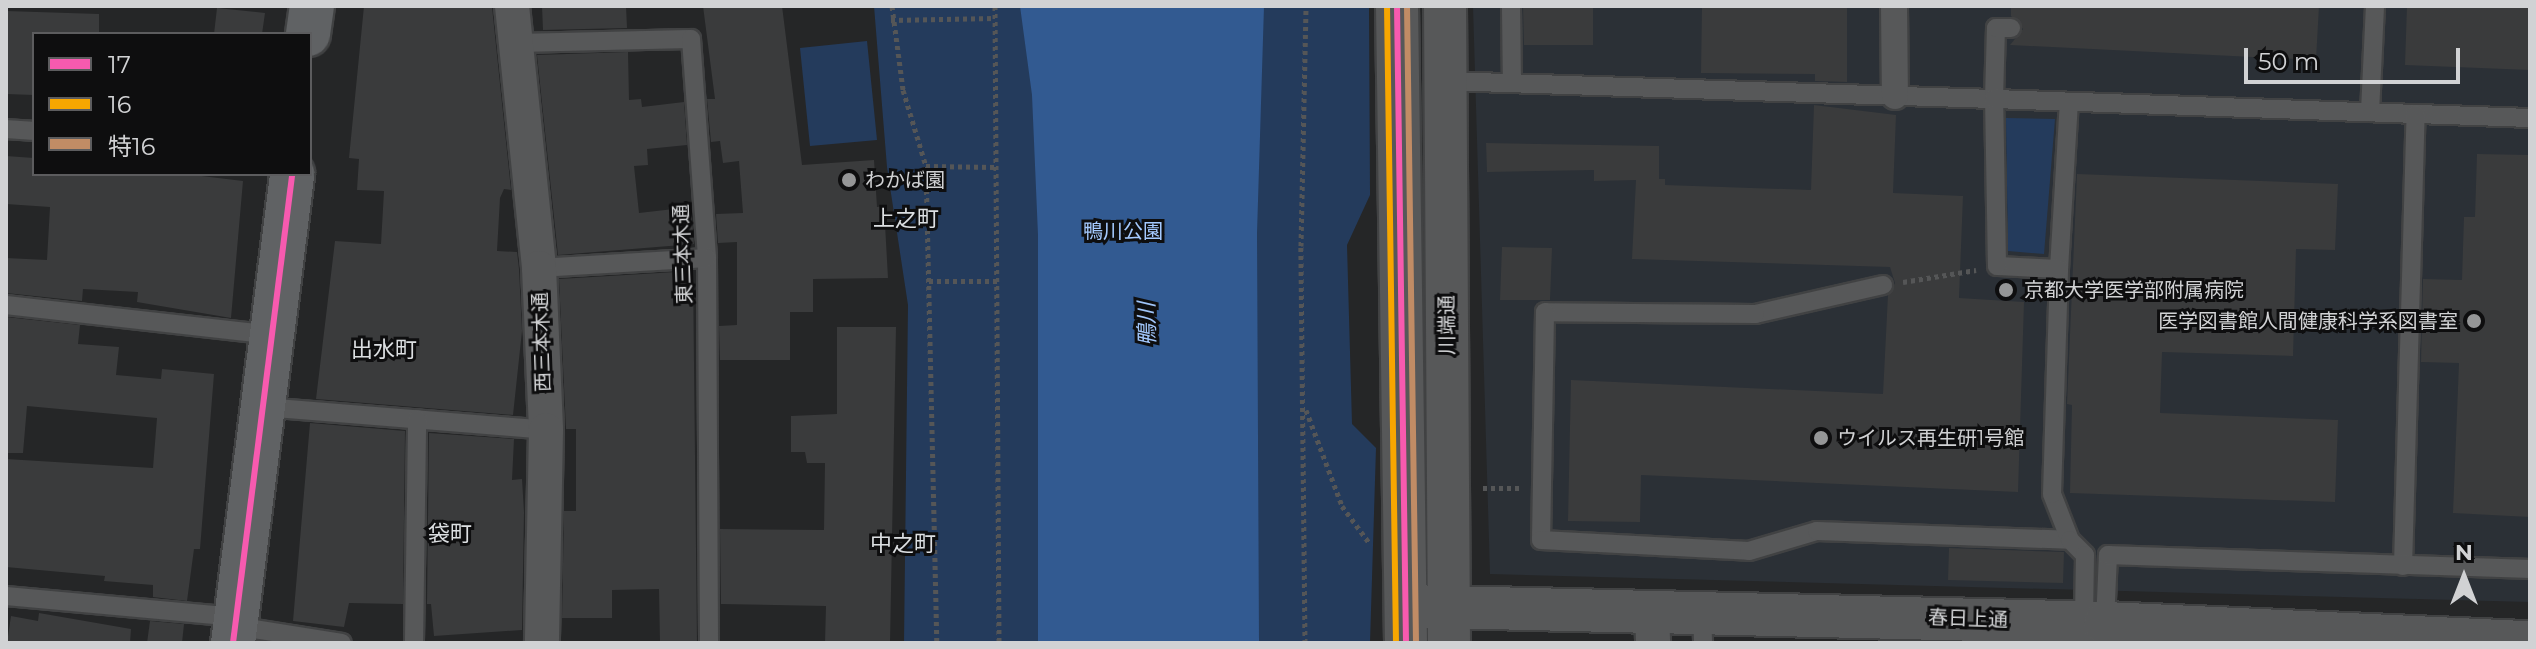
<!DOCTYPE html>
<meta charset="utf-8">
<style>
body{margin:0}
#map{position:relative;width:2536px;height:649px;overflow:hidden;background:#252627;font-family:Montserrat,"Noto Sans JP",sans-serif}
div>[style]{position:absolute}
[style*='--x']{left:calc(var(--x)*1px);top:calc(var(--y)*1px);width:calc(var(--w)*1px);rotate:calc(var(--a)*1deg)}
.built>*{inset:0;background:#2b3036}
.green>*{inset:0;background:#243b5c}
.water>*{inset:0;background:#325a91}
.building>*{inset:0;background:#3a3b3c}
.path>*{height:5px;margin-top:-2.5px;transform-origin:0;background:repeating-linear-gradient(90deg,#555657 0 4px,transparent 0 8px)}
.roads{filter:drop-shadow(2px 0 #414243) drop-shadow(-2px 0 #414243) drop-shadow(0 2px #414243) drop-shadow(0 -2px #414243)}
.service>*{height:18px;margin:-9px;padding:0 9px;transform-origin:9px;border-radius:9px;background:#575859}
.pedestrian>*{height:26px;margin:-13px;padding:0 13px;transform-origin:13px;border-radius:13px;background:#575859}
.minor>*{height:34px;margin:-17px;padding:0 17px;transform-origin:17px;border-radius:17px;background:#575859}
.tertiary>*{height:42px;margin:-21px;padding:0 21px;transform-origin:21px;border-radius:21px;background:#575859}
.primary>*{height:44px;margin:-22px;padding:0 22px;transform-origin:22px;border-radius:22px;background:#606264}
.bus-1>*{height:6px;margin:-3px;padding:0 3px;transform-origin:3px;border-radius:3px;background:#f75aaf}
.bus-2>*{height:6px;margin:-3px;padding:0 3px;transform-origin:3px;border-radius:3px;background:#f7a600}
.bus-3>*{height:6px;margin:-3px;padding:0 3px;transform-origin:3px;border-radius:3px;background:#c18c65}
.dots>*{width:22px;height:22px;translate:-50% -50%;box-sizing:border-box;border:4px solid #0e0e0f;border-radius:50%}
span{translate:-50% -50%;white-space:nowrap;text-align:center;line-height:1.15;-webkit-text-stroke:6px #0e0e0f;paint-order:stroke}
.poi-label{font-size:20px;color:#d1d2d4}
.left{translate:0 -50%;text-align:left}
.right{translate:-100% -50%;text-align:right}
.park-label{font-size:20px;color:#a5caff}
.street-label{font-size:20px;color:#d1d2d4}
.neighbourhood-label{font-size:22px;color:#dcdfe2}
.water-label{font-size:22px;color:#a0c5f9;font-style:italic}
.frame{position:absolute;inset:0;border:8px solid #d1d2d4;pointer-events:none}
.legend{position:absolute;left:32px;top:32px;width:280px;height:144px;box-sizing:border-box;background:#0e0e0f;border:2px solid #5c5c5e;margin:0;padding:10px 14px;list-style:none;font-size:24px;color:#d1d2d4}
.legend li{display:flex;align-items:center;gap:16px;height:40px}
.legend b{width:40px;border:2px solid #5c5c5e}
.north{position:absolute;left:2424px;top:537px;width:80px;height:80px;-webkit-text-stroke:6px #0e0e0f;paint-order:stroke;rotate:0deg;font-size:22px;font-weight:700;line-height:32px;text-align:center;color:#d1d2d4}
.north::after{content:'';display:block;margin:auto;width:28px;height:36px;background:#d1d2d4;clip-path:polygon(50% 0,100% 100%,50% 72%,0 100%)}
.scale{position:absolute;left:2244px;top:48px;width:216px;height:36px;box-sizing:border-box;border:4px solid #d1d2d4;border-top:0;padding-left:10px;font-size:24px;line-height:28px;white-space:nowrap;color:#d1d2d4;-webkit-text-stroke:6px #0e0e0f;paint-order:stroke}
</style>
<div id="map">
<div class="built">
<div style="clip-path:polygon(1473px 6px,2530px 6px,2530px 602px,1490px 574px)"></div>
</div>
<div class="green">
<div style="clip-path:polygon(874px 6px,1369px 6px,1370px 195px,1347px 245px,1352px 424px,1376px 448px,1370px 643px,904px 643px,908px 305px,887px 167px)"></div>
<div style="clip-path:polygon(867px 41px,877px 140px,810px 146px,800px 48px)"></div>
<div style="clip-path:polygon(2006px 118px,2055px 119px,2044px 254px,2008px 251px)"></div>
</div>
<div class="water">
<div style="clip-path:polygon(1020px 6px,1264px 6px,1257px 233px,1259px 643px,1038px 643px,1038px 235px,1032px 95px)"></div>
</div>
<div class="building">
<div style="clip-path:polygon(364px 6px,492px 7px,511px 190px,504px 189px,500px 198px,497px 251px,517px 252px,519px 269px,522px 331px,513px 415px,316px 399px,335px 241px,381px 244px,384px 191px,357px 190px,359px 159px,349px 158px)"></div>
<div style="clip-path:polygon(542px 6px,626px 6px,627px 28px,543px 30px)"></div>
<div style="clip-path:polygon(703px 6px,782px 6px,802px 165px,874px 160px,877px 207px,884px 206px,888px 278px,813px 279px,813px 312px,790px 312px,790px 360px,720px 360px,719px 326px,737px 325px,737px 242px,718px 243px,716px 214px,743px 213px,739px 161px,723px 163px,720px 141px,711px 142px,707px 99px,715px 99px)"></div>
<div style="clip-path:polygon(1523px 6px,1593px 6px,1593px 45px,1524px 45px)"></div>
<div style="clip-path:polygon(1702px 6px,1847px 6px,1847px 82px,1815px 81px,1815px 74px,1701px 73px)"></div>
<div style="clip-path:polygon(2011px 6px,2319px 6px,2316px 60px,2010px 45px,2023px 29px,2011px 16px)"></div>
<div style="clip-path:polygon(2407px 6px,2530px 6px,2530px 70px,2405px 65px)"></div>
<div style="clip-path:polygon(217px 8px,265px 13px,262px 34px,214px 34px)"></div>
<div style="clip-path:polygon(6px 11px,99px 14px,99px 34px,34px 34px,34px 95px,6px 94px)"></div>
<div style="clip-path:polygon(628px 52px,629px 100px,641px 99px,642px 107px,684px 102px,687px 145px,647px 149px,648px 165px,634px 166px,639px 213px,691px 207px,694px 244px,558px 255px,537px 55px)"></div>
<div style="clip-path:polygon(1814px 105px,1896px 115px,1893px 193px,1963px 196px,1959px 298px,2024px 302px,2018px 492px,1641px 475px,1640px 522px,1568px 521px,1571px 380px,1883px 394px,1888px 295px,1895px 283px,1890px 267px,1632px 259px,1636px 180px,1594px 181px,1594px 170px,1487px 172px,1486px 143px,1659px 146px,1659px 179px,1665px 179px,1665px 185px,1811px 190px)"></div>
<div style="clip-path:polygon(2477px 154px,2530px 155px,2530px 517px,2453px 513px,2459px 363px,2421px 362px,2423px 279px,2462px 280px,2464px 217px,2475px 217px)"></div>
<div style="clip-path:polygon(6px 156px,34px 158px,34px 174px,185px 174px,243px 181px,231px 318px,137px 302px,138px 292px,83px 289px,82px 301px,6px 293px,6px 258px,47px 260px,50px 207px,6px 204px)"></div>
<div style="clip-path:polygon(2077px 174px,2338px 184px,2335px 250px,2296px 249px,2293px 356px,2162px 352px,2160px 413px,2338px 420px,2335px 502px,2070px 493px,2072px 405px,2067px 404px)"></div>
<div style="clip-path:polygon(1502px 247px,1552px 248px,1550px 300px,1500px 300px)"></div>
<div style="clip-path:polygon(693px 271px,697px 643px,660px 643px,659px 589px,612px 590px,612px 618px,562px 618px,564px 511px,576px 511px,576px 429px,566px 429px,559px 279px)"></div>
<div style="clip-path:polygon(6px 317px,80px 325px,78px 344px,119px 347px,116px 375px,161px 379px,162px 369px,214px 374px,200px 549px,194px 549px,187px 601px,153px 597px,153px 585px,104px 581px,105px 576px,6px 567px,6px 459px,153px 468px,157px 418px,27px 406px,23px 453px,6px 453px)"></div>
<div style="clip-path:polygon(837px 327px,896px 327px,890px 643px,825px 643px,826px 606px,721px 604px,720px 529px,824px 530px,825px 463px,807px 463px,805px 452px,791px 452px,791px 416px,837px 414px)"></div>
<div style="clip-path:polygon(310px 423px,405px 431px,403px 604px,349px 603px,344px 627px,293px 621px)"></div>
<div style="clip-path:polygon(429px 433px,514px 439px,512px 480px,522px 479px,524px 512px,522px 630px,434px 636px,431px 604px,427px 604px)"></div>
<div style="clip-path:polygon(1949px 548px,2064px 552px,2063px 583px,1948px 580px)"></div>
<div style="clip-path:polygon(39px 613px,131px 629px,130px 643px,7px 643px,11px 616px,38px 621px)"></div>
<div style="clip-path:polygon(150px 621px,184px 624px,182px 643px,147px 643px)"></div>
</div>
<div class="path">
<div style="--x:892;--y:6;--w:85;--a:82.5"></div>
<div style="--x:903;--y:90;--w:79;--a:73.2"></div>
<div style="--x:926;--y:166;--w:477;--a:88.7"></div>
<div style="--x:995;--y:6;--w:637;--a:89.64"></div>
<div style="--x:891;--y:20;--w:104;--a:-1.1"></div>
<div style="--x:926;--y:166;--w:70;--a:0.8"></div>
<div style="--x:929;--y:281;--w:68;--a:0"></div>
<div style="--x:1903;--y:282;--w:74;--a:-9.3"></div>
<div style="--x:1306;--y:410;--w:103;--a:69.4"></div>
<div style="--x:1342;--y:506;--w:47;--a:53.6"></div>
<div style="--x:1483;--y:488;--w:38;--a:0"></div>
<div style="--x:1305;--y:643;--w:397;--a:-90.6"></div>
<div style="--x:1301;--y:246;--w:240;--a:-88.8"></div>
</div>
<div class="roads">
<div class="service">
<div style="--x:1511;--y:6;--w:77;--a:89.3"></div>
<div style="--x:516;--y:43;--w:175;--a:-1.3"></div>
<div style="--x:691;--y:39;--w:220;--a:85.8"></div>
<div style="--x:707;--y:258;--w:385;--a:89.7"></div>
<div style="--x:1445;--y:81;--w:549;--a:1.88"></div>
<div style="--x:1994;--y:99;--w:71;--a:-88.4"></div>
<div style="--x:1996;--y:28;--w:15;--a:0"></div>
<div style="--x:2370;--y:112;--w:106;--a:-87.3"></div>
<div style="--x:6;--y:129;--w:28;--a:4"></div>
<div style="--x:539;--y:268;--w:168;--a:-3.4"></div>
<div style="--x:2059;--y:269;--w:167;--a:-86.6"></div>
<div style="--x:1883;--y:285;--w:131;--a:167.2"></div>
<div style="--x:1755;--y:314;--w:210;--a:-179.5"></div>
<div style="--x:1545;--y:312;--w:228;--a:91"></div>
<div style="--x:1541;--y:540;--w:208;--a:3"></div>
<div style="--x:1749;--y:551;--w:71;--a:-16.4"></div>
<div style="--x:1817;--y:531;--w:253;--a:2"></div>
<div style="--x:2070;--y:540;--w:49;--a:-111.4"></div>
<div style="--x:2052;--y:494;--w:225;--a:-88.2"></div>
<div style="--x:2059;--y:269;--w:62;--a:-177.2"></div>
<div style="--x:1997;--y:266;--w:167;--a:-91"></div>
<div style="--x:1994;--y:99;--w:536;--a:2.03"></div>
<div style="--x:6;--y:305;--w:269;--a:6.4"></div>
<div style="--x:263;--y:407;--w:284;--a:4.6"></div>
<div style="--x:2070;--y:540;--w:21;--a:45"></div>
<div style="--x:2085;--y:555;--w:67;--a:90.9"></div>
<div style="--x:2403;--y:566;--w:452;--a:-88.4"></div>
<div style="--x:6;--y:596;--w:231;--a:5.2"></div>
<div style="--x:1702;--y:612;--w:31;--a:88"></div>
<div style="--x:2105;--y:623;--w:68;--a:-87.5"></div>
<div style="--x:2108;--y:555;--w:422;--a:1.9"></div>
<div style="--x:235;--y:626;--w:108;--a:9"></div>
<div style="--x:414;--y:643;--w:224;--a:-89.2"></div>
</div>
<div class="pedestrian">
<div style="--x:1894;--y:6;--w:90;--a:89.4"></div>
</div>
<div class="minor">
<div style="--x:512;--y:6;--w:263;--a:84.1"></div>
<div style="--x:539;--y:268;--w:162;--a:87.5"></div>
<div style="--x:546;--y:430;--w:213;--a:91.1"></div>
<div style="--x:1652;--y:611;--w:32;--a:88"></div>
</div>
<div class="tertiary">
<div style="--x:1397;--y:6;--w:637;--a:89.19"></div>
<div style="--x:1445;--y:6;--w:637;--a:89.64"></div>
<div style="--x:1406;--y:606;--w:699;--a:1.39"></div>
<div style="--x:2105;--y:623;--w:425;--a:2.6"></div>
</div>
<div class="primary">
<div style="--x:308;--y:34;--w:28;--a:-82"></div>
<div style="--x:233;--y:643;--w:473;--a:-82.8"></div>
</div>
</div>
<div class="bus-1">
<div style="--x:1397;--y:6;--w:637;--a:89.19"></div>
<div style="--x:233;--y:643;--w:473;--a:-82.8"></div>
</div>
<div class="bus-2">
<div style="--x:1387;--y:6;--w:637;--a:89.19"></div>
</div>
<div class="bus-3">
<div style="--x:1407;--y:6;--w:637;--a:89.19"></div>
</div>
<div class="dots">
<div style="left:849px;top:180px;background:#959697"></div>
<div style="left:2006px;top:290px;background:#959697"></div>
<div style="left:2474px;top:321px;background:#959697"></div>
<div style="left:1821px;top:438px;background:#959697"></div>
</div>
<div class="poi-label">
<span class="left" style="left:865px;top:180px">わかば園</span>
<span class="left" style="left:2024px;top:290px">京都大学医学部附属病院</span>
<span class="right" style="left:2458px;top:321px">医学図書館人間健康科学系図書室</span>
<span class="left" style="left:1837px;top:438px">ウイルス再生研1号館</span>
</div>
<div class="park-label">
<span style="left:1123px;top:231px">鴨川公園</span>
</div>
<div class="street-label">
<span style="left:683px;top:254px;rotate:-92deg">東三本木通</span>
<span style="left:1447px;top:325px;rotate:-90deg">川端通</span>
<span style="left:542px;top:342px;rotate:-92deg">西三本木通</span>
<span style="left:1968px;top:619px;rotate:2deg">春日上通</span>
</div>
<div class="neighbourhood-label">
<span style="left:906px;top:219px">上之町</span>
<span style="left:384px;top:350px">出水町</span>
<span style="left:450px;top:534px">袋町</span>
<span style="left:903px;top:544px">中之町</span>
</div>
<div class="water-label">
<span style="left:1147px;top:324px;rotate:-91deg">鴨川</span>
</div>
<div class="frame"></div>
<ul class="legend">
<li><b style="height:10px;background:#f75aaf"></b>17</li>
<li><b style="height:10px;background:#f7a600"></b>16</li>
<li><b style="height:10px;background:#c18c65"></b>特16</li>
</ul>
<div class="north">N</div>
<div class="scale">50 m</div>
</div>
